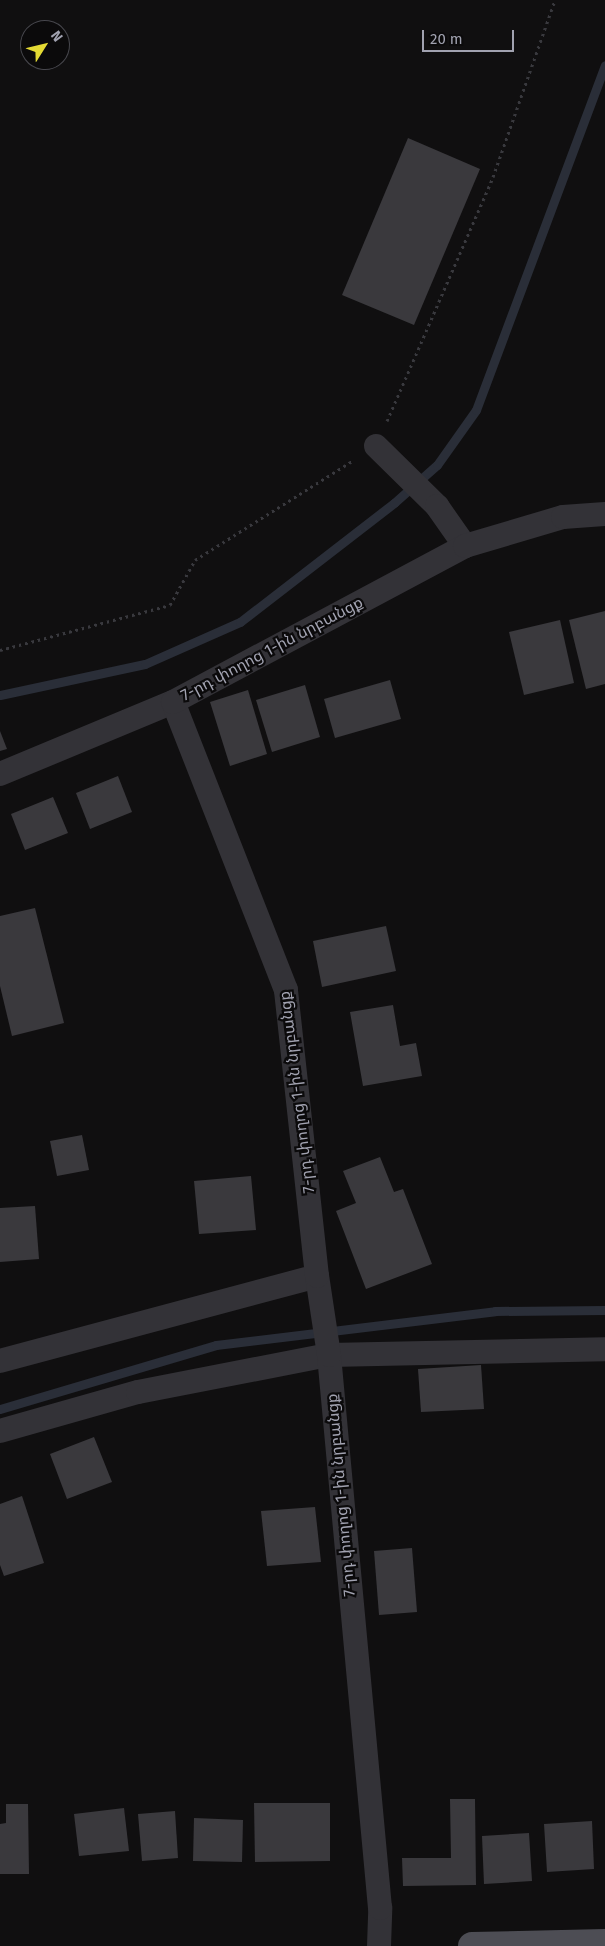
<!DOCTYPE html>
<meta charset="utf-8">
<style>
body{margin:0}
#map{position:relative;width:605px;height:1946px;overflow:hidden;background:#100f10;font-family:"Fira Sans","Noto Sans Armenian",sans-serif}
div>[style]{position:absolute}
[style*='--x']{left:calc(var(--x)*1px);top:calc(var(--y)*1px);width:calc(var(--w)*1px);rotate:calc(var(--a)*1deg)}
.stream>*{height:9px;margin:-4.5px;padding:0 4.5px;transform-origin:4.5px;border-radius:4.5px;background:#2a2e38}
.building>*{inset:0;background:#3a393d}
.path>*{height:3px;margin-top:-1.5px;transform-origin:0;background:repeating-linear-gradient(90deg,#39393e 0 2.5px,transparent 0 6.5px)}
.street>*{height:24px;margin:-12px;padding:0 12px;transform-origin:12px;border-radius:12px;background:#333237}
.primary>*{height:28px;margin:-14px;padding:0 14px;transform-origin:14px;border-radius:14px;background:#4d4d54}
span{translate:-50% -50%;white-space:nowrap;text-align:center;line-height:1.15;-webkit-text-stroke:4.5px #0b0a0b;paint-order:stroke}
.street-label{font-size:16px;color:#a1a2b0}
.north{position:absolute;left:20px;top:20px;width:50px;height:50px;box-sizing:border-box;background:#0b0a0b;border:1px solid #47474d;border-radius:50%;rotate:54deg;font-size:14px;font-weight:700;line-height:20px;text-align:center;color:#a1a2b0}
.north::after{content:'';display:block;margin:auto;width:18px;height:22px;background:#e4da34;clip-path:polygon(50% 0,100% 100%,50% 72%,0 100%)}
.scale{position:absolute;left:422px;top:30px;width:92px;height:22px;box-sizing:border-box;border:2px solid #a1a2b0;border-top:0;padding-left:6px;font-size:15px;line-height:18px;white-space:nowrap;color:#a1a2b0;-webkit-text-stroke:4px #0b0a0b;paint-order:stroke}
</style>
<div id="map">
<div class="stream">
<div style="--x:0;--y:695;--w:148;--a:-12.1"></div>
<div style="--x:145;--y:664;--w:104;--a:-23.9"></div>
<div style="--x:240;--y:622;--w:195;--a:-37.7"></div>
<div style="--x:394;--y:503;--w:57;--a:-41.5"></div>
<div style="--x:437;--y:465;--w:67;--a:-54.7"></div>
<div style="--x:476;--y:410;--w:368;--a:-69.5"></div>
<div style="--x:0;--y:1409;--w:225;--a:-16.5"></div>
<div style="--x:216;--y:1345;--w:281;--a:-6.9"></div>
<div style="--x:495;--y:1311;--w:110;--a:-0.5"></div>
</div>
<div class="building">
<div style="clip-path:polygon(408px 138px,480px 169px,414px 325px,342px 295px)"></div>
<div style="clip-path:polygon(605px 611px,605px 684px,586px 689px,569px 620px)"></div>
<div style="clip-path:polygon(560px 620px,574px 683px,524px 695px,509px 632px)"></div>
<div style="clip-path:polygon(390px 680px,401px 719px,335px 738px,324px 699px)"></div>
<div style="clip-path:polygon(305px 685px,320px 737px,272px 752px,256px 700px)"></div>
<div style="clip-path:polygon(248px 690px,267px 754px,230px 766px,210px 702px)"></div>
<div style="clip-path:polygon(0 731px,7px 749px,0 751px)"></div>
<div style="clip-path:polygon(118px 776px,132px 812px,90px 829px,76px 793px)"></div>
<div style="clip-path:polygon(53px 797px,68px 833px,25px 850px,11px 814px)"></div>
<div style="clip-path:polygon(35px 908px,64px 1023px,12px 1036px,0 986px,0 916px)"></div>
<div style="clip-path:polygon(386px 926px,396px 971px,322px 987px,313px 941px)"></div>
<div style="clip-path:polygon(393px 1005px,400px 1046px,416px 1043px,422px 1076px,363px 1086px,350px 1012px)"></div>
<div style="clip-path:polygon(82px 1135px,89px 1170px,57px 1176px,50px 1141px)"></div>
<div style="clip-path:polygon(380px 1157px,394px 1192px,403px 1189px,432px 1264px,366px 1289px,336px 1211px,356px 1203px,343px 1171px)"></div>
<div style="clip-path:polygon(251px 1176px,256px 1230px,199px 1234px,194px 1181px)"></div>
<div style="clip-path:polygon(35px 1206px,39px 1259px,0 1262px,0 1208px)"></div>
<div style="clip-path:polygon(481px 1365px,484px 1409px,421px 1412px,418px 1369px)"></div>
<div style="clip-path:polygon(94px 1437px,112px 1482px,67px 1499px,50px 1454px)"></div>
<div style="clip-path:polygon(22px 1496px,44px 1563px,4px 1576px,0 1565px,0 1504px)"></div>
<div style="clip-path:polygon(315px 1507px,321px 1562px,267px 1566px,261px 1511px)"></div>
<div style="clip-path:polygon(412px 1548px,417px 1612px,379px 1615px,374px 1551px)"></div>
<div style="clip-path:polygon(450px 1799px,475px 1799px,476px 1885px,403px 1886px,402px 1858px,451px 1858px)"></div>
<div style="clip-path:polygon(254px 1803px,330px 1803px,330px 1861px,255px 1862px)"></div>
<div style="clip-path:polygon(6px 1804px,28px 1804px,29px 1874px,0 1874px,0 1824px,6px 1823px)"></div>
<div style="clip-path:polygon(124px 1808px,129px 1851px,79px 1856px,74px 1814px)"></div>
<div style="clip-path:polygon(175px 1811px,178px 1858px,142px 1861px,138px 1814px)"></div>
<div style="clip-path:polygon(194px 1818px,243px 1820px,242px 1862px,193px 1861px)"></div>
<div style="clip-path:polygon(592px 1821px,594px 1869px,547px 1872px,544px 1824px)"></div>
<div style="clip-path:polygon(529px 1833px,532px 1881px,484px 1884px,482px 1836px)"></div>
</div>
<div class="path">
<div style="--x:387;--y:421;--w:266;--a:-66.5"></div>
<div style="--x:493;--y:177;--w:188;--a:-70.7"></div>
<div style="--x:0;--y:650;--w:176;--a:-14.8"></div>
<div style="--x:170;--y:605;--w:51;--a:-60.9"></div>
<div style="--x:195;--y:560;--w:188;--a:-32.2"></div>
</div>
<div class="street">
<div style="--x:376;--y:446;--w:86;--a:44.5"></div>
<div style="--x:437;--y:506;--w:49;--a:55"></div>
<div style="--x:0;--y:774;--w:187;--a:-22.6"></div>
<div style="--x:0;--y:1361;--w:328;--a:-15"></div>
<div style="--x:0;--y:1431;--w:143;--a:-15.8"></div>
<div style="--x:138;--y:1392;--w:195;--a:-11"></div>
<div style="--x:329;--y:1355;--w:276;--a:-1.2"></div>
<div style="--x:379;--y:1946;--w:38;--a:-88"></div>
<div style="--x:380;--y:1908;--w:555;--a:-95.27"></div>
<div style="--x:329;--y:1355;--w:80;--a:-98.6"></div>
<div style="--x:317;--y:1276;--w:288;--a:-96.2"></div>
<div style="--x:286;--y:990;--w:309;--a:-111.4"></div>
<div style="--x:173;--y:702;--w:331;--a:-28.1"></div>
<div style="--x:465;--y:546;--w:102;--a:-16.5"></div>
<div style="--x:563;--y:517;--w:42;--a:-4.1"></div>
</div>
<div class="primary">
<div style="--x:472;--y:1946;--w:133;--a:-1.3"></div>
</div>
<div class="street-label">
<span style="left:272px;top:649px;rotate:-28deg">7-րդ փողոց 1-ին նրբանցք</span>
<span style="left:297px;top:1092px;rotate:-97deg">7-րդ փողոց 1-ին նրբանցք</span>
<span style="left:341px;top:1495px;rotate:-95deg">7-րդ փողոց 1-ին նրբանցք</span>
</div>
<div class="north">N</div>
<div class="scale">20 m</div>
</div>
